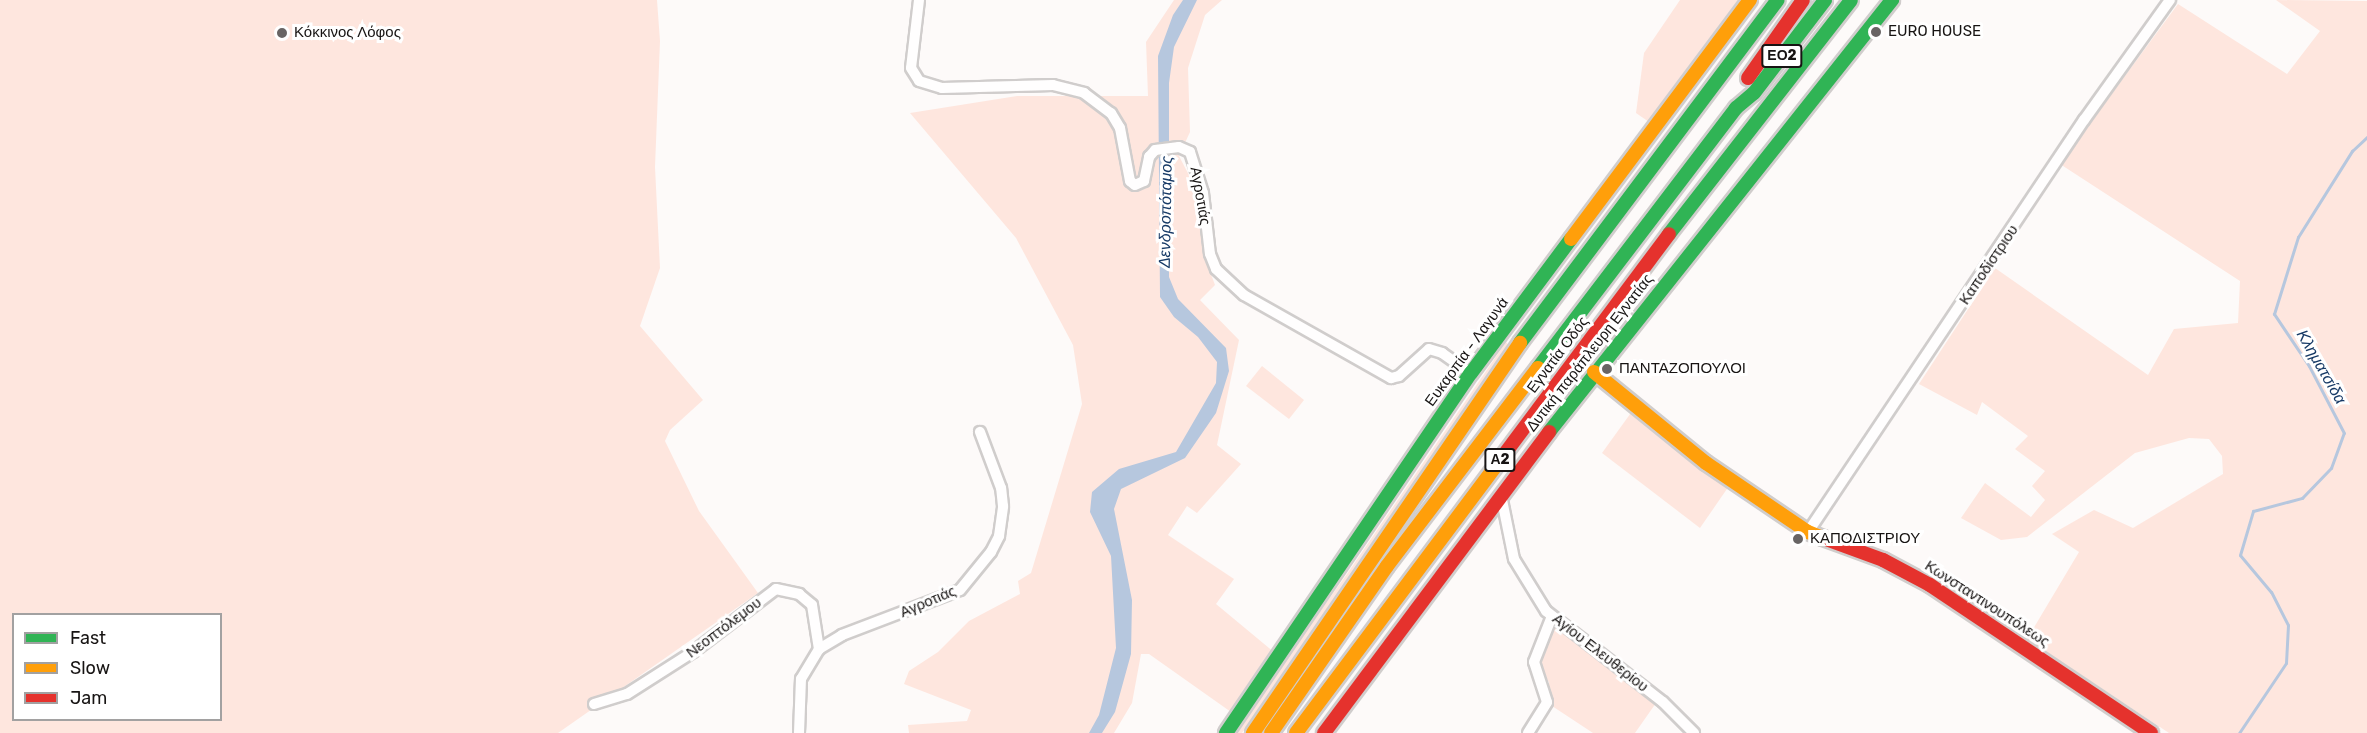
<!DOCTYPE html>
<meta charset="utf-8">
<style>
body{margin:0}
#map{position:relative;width:2367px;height:733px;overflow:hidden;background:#fdfaf9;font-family:Rubik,sans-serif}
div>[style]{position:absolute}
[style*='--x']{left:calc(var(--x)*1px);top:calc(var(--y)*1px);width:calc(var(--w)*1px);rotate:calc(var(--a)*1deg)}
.green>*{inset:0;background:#fee6de}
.water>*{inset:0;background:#b6c7de}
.stream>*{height:3px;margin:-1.5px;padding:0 1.5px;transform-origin:1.5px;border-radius:1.5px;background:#b6c7de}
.roads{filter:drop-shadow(2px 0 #d0cdcc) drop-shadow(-2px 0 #d0cdcc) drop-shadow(0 2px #d0cdcc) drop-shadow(0 -2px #d0cdcc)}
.street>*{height:10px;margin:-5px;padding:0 5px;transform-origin:5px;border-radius:5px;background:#fffefe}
.fast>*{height:14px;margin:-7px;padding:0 7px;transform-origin:7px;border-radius:7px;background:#30b455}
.slow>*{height:14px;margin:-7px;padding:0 7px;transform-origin:7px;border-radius:7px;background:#ff9f0a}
.jam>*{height:14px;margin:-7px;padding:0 7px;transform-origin:7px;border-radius:7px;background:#e5322d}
.dots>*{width:16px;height:16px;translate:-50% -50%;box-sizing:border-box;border:3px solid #fff;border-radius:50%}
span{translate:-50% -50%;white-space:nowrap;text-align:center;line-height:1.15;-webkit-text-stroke:6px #fff;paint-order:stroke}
.shield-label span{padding:2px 4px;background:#fff;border:2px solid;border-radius:4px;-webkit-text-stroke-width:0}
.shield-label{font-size:14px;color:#171413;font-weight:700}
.poi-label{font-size:15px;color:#171413}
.left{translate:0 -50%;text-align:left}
.street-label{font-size:15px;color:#171413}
.water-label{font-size:16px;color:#173a66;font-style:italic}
.legend{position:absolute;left:12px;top:613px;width:210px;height:108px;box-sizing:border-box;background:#fff;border:2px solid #a2a1a1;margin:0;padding:8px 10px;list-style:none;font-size:18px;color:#171413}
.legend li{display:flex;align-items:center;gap:12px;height:30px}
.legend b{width:30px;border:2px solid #a2a1a1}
</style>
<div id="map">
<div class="green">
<div style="clip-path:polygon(evenodd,0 0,657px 0,660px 41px,655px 167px,660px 268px,640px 326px,703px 400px,670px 430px,665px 441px,699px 511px,758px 593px,558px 733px,0 733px,0 0,14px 614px,220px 614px,220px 720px,14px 720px,14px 614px)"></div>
<div style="clip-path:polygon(1174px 0,1222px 0,1205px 15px,1188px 68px,1190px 132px,1179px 156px,1192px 181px,1205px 258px,1215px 285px,1200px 300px,1239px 340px,1217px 445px,1241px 464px,1197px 513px,1187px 506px,1168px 535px,1234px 579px,1216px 604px,1275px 653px,1231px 712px,1149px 654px,1141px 654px,1132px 703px,1114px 733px,909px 733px,908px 725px,967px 721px,971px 710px,904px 684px,909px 671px,938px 652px,969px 621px,1020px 594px,1018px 581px,1031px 573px,1082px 404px,1073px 345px,1016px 238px,910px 113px,1017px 96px,1148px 96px,1146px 42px)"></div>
<div style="clip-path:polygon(1680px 0,1741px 0,1649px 122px,1636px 113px,1644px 53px)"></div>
<div style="clip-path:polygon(2276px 0,2367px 1px,2367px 733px,2169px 733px,2027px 639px,2079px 552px,2052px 534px,2094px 510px,2133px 528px,2223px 474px,2222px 456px,2209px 439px,2189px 438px,2135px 453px,2027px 537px,2001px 540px,1961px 518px,1985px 483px,2031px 517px,2045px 500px,2032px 486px,2045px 471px,2015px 449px,2028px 436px,1982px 402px,1977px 415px,1919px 384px,1995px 268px,2148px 375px,2174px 329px,2238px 323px,2240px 281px,2060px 164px,2178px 4px,2287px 74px,2320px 31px)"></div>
<div style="clip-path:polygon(1506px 342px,1510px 347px,1242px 733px,1232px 733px,1347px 574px)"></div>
<div style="clip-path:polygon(1262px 366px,1304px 400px,1289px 419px,1246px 386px)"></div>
<div style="clip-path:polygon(1633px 410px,1729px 486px,1700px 528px,1602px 453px)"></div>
<div style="clip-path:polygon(1557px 624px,1656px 703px,1635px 733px,1593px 733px,1549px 704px,1549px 682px,1534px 667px,1540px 644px)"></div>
</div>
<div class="water">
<div style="clip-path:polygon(1183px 0,1197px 0,1174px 47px,1169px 83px,1169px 277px,1178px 299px,1226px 348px,1229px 371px,1216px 413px,1185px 458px,1121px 489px,1114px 509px,1132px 600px,1131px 654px,1115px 712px,1102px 733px,1089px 733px,1099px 715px,1116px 648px,1111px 556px,1090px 512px,1092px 492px,1119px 469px,1176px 452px,1216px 383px,1217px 362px,1198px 337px,1174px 317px,1160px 297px,1158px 56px,1173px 15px)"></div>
</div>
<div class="stream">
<div style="--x:2239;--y:733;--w:84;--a:-56.1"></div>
<div style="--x:2286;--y:663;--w:38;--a:-87"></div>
<div style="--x:2288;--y:625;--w:37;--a:-117"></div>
<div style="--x:2271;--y:592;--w:48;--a:-130"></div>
<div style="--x:2240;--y:555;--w:46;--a:-73.5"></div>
<div style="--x:2253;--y:511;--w:51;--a:-14.9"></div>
<div style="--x:2302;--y:498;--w:42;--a:-46"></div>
<div style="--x:2331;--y:468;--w:37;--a:-70"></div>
<div style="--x:2344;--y:433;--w:76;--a:-117.6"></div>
<div style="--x:2309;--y:366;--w:63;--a:-123.9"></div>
<div style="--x:2274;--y:314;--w:81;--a:-72.7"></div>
<div style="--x:2298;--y:237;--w:102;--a:-57.9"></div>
<div style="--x:2352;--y:151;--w:21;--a:-43"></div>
</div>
<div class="roads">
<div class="street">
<div style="--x:919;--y:0;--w:68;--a:96.7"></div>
<div style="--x:911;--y:68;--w:15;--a:58"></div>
<div style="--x:919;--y:81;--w:24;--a:17"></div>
<div style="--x:942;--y:88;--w:111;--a:-1.5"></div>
<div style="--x:1053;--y:85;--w:32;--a:14"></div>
<div style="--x:1084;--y:93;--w:34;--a:37"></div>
<div style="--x:1111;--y:113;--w:17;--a:59"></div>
<div style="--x:1120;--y:128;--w:54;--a:79.3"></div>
<div style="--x:1130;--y:181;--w:6;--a:39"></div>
<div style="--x:1135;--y:185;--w:10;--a:-24"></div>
<div style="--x:1144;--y:181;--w:25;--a:-78"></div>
<div style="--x:1149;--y:157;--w:9;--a:-49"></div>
<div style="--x:1155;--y:150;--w:24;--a:-7"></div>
<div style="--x:1179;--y:147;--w:12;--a:24"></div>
<div style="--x:1190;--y:152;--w:43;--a:72.4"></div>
<div style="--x:1203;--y:193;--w:61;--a:83.5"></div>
<div style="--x:1210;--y:254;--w:16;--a:68"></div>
<div style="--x:1216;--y:269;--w:38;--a:43"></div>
<div style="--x:1244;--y:295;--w:169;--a:29.5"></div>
<div style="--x:1391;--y:378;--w:8;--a:-14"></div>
<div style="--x:1399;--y:376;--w:40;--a:-42"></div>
<div style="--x:1429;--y:349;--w:14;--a:17"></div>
<div style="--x:1442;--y:353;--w:35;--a:35"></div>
<div style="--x:1501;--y:495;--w:65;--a:78.5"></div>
<div style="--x:1514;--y:559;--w:61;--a:58.4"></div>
<div style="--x:1546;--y:611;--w:148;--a:37.9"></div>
<div style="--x:1663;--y:702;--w:44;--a:45"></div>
<div style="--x:1808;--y:532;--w:496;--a:-56.2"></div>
<div style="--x:2084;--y:120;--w:148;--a:-54.4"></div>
<div style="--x:594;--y:704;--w:34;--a:-17"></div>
<div style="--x:627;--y:694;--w:78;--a:-32.5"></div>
<div style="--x:693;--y:652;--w:104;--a:-37.2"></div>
<div style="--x:776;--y:589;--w:24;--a:12"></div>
<div style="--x:799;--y:594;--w:17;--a:40"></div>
<div style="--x:812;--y:605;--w:45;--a:81"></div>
<div style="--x:799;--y:733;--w:54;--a:-87.9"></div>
<div style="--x:801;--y:679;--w:35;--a:-59"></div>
<div style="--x:819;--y:649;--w:27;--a:-31"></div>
<div style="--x:842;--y:635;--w:126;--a:-20.9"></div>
<div style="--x:960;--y:590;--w:49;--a:-50.8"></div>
<div style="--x:991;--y:552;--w:18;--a:-63"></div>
<div style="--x:999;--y:536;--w:30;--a:-82"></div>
<div style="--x:1003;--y:506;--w:18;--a:-96"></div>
<div style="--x:1001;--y:488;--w:60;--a:-110.6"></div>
<div style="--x:1528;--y:733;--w:36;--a:-58"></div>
<div style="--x:1547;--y:702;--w:42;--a:-108"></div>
<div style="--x:1534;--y:662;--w:49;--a:-68.6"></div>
</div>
<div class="fast">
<div style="--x:1669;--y:234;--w:296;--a:-52.1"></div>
<div style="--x:1520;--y:343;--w:429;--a:-53.1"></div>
<div style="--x:1538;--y:368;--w:327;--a:-52.7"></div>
<div style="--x:1736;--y:108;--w:23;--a:-40"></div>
<div style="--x:1754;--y:93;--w:117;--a:-52.6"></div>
<div style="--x:1549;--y:432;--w:552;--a:-51.55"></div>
<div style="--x:1226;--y:733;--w:435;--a:-55.8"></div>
<div style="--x:1471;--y:373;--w:167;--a:-53.3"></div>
</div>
<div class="slow">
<div style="--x:1571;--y:239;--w:299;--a:-53.2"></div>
<div style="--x:1594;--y:372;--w:144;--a:39.1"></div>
<div style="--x:1706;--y:463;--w:123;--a:34.1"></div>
<div style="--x:1808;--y:532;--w:16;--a:22"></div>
<div style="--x:1253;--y:733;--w:473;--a:-55.6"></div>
<div style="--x:1271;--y:733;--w:203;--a:-55.2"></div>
<div style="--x:1387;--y:566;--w:249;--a:-52.7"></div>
<div style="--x:1296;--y:733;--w:346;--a:-53.2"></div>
</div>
<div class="jam">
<div style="--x:1748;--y:78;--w:95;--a:-54.8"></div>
<div style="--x:1503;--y:456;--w:277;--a:-53.2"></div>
<div style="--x:1823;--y:538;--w:64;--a:20.1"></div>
<div style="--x:1883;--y:560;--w:53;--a:28"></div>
<div style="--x:1930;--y:585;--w:266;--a:33.8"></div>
<div style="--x:1324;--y:733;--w:376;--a:-53.2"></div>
</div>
</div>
<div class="dots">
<div style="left:1876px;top:32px;background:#686464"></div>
<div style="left:282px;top:33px;background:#686464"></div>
<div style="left:1607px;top:369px;background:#686464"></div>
<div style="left:1798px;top:539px;background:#686464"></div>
</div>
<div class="shield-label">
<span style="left:1782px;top:56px">ΕΟ2</span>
<span style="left:1500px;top:460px">Α2</span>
</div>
<div class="poi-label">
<span class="left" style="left:1888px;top:32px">EURO HOUSE</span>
<span class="left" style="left:294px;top:33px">Κόκκινος Λόφος</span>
<span class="left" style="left:1619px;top:369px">ΠΑΝΤΑΖΟΠΟΥΛΟΙ</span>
<span class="left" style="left:1810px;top:539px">ΚΑΠΟΔΙΣΤΡΙΟΥ</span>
</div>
<div class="street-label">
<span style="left:1200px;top:196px;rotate:80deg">Αγροτιάς</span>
<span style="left:1989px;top:265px;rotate:-56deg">Καποδίστριου</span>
<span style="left:1467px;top:352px;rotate:-54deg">Ευκαρπία - Λαγυνά</span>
<span style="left:1590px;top:353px;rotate:-52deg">Δυτική παράπλευρη Εγνατίας</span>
<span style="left:1558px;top:355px;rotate:-53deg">Εγνατία Οδός</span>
<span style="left:928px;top:602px;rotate:-23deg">Αγροτιάς</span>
<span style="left:1987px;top:604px;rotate:33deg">Κωνσταντινουπόλεως</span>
<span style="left:724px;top:628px;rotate:-37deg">Νεοπτόλεμου</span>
<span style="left:1600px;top:653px;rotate:38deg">Αγίου Ελευθερίου</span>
</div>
<div class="water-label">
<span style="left:1166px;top:212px;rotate:-89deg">Δενδροπόταμος</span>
<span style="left:2321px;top:367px;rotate:60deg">Κληματσίδα</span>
</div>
<ul class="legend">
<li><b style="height:8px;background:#30b455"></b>Fast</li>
<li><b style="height:8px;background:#ff9f0a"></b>Slow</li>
<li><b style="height:8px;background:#e5322d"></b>Jam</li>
</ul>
</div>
